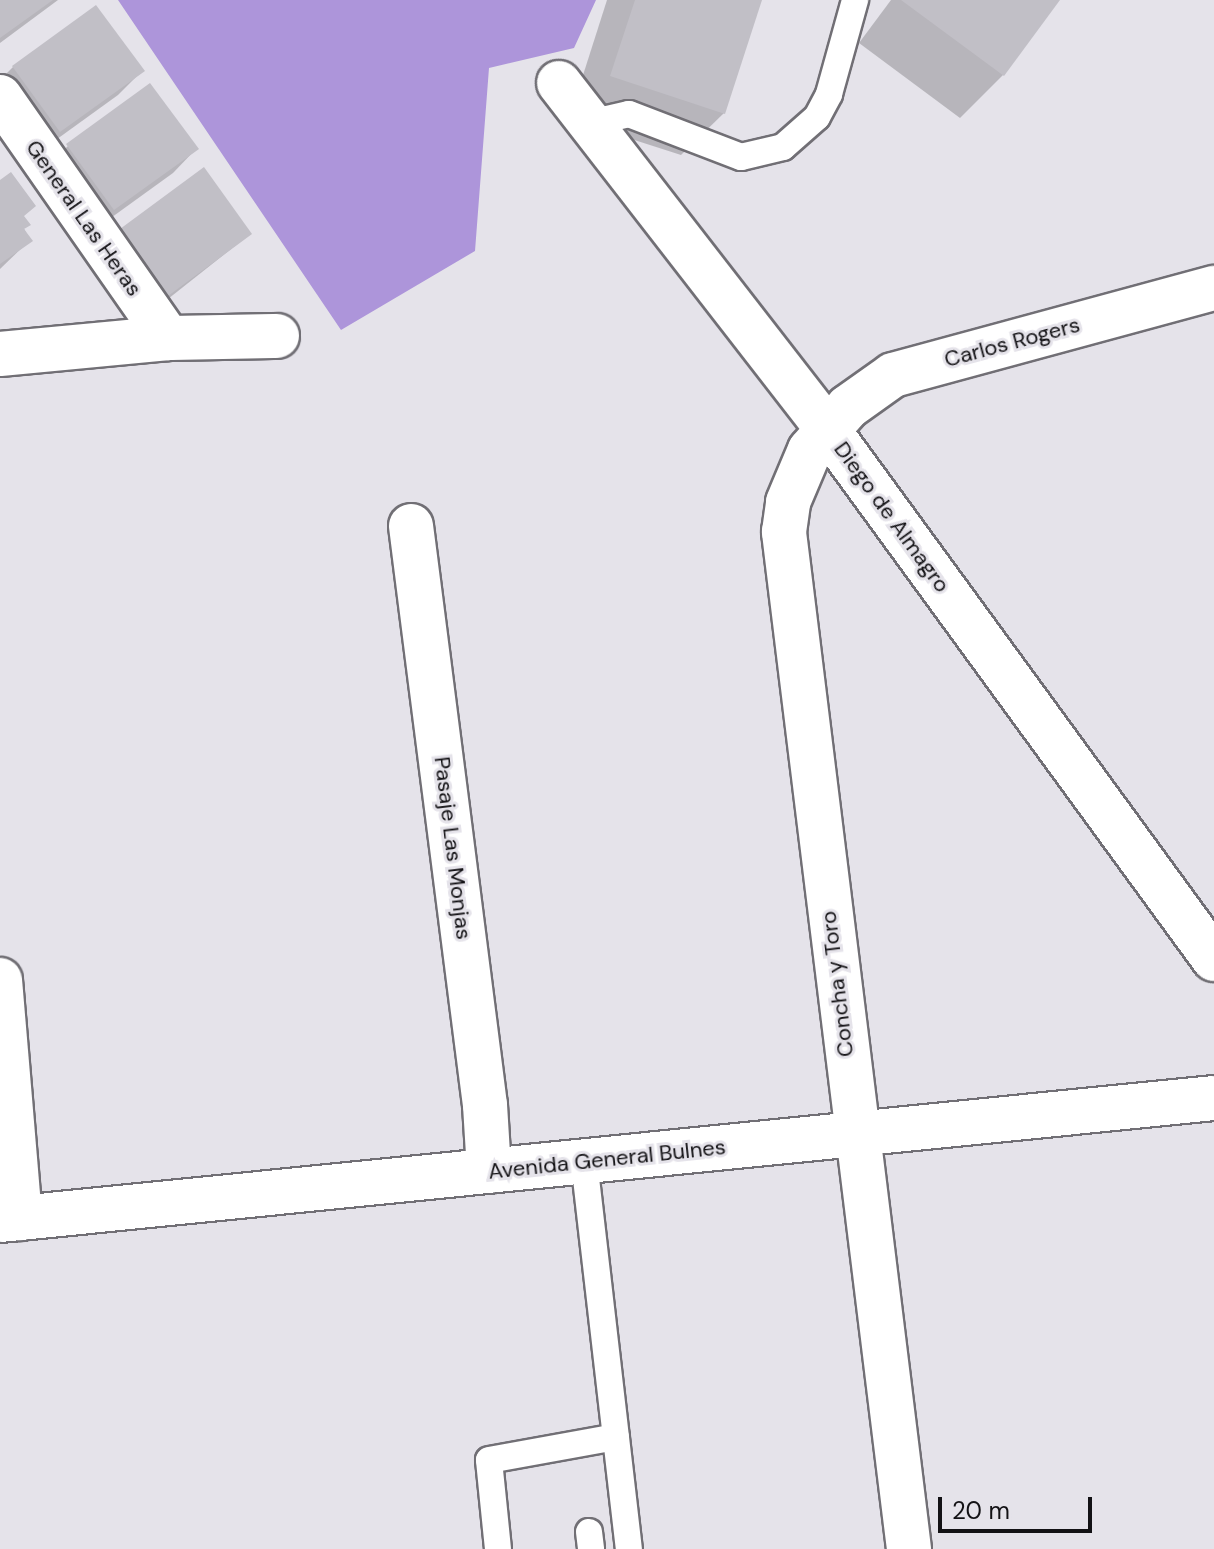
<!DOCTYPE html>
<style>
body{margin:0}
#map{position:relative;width:1214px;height:1549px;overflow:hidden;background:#e5e3ea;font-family:"DM Sans",sans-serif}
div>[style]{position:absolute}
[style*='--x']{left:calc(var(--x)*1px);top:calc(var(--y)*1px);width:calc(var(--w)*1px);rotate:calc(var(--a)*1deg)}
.forest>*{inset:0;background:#ad95da}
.shadow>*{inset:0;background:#0003}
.building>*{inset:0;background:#c1bfc6}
.roads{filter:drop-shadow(2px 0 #716f75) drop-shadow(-2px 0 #716f75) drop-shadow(0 2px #716f75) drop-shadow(0 -2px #716f75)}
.service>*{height:26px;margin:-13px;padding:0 13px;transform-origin:13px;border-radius:13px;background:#fff}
.minor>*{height:44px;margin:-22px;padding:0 22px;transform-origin:22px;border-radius:22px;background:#fff}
.tertiary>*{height:44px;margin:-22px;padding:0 22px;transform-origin:22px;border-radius:22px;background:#fff}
span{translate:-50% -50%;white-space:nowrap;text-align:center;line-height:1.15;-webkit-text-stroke:6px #e5e3ea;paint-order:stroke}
.street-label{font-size:22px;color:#131215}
.scale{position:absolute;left:938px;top:1497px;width:154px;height:36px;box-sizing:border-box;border:4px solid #131215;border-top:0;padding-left:10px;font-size:24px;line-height:28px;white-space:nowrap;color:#131215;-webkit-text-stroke:6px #e5e3ea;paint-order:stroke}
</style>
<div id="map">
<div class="forest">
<div style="clip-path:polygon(118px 0,596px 0,574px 48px,489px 68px,475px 251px,341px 330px)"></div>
</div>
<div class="shadow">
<div style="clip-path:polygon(0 0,58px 0,0 43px)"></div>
<div style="clip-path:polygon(607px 0,760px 0,724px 113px,681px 155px,569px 119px)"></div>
<div style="clip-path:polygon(891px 0,1058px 0,1003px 75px,960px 118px,859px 43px)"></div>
<div style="clip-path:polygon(13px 67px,142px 71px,118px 95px,35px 155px,0 80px)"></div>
<div style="clip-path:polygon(68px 146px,196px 149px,173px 173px,90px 233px,44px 169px)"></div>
<div style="clip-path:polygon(0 183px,30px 240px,0 269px)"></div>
<div style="clip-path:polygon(121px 230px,250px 234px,144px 318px,97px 254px)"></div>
</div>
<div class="building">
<div style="clip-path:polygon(0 0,53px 0,0 38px)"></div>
<div style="clip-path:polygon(635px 0,762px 0,725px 114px,610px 76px)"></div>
<div style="clip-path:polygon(901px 0,1060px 0,1004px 76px)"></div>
<div style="clip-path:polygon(96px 5px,145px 71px,60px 132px,12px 66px)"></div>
<div style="clip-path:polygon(150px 83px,199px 149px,114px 210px,66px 144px)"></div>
<div style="clip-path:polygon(204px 167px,252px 234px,168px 296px,120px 229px)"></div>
<div style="clip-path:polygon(11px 172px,36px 206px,24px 216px,31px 225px,24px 229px,33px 241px,0 264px,0 180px)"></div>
</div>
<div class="roads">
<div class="service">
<div style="--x:590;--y:123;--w:40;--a:-13"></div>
<div style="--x:629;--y:114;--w:120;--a:21"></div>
<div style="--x:741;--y:157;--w:43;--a:-13.4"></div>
<div style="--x:783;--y:147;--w:45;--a:-41.4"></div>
<div style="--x:817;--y:117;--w:26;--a:-62"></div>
<div style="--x:829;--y:94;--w:98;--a:-74.5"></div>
<div style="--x:584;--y:1161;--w:391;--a:83.4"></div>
<div style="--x:589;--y:1532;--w:17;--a:83"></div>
<div style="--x:498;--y:1549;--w:89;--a:-95.8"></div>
<div style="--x:489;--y:1460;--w:129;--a:-10.3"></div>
</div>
<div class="minor">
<div style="--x:559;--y:83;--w:439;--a:52.2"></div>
<div style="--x:828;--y:430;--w:655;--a:53.88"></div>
<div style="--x:0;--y:97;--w:294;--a:55.1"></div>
<div style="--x:0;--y:354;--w:169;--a:-5.4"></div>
<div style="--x:168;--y:338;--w:109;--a:-1.1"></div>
<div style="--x:411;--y:526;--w:584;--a:82.72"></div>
<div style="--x:485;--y:1105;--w:66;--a:86.5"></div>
<div style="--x:0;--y:980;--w:239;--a:85.2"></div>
<div style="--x:909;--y:1549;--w:1025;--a:-97.01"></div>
<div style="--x:784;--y:532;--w:30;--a:-82"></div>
<div style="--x:788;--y:502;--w:56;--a:-67.1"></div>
<div style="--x:810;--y:450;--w:57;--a:-48.5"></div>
<div style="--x:848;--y:407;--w:55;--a:-35.4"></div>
<div style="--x:893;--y:375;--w:333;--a:-15.2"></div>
</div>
<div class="tertiary">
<div style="--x:0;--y:1220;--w:1220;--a:-5.74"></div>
</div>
</div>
<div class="street-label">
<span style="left:84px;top:218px;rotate:55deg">General Las Heras</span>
<span style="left:1012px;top:342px;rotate:-15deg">Carlos Rogers</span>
<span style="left:892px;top:517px;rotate:54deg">Diego de Almagro</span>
<span style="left:453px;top:848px;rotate:83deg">Pasaje Las Monjas</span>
<span style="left:837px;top:984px;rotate:-97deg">Concha y Toro</span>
<span style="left:607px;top:1159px;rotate:-6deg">Avenida General Bulnes</span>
</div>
<div class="scale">20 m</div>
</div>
